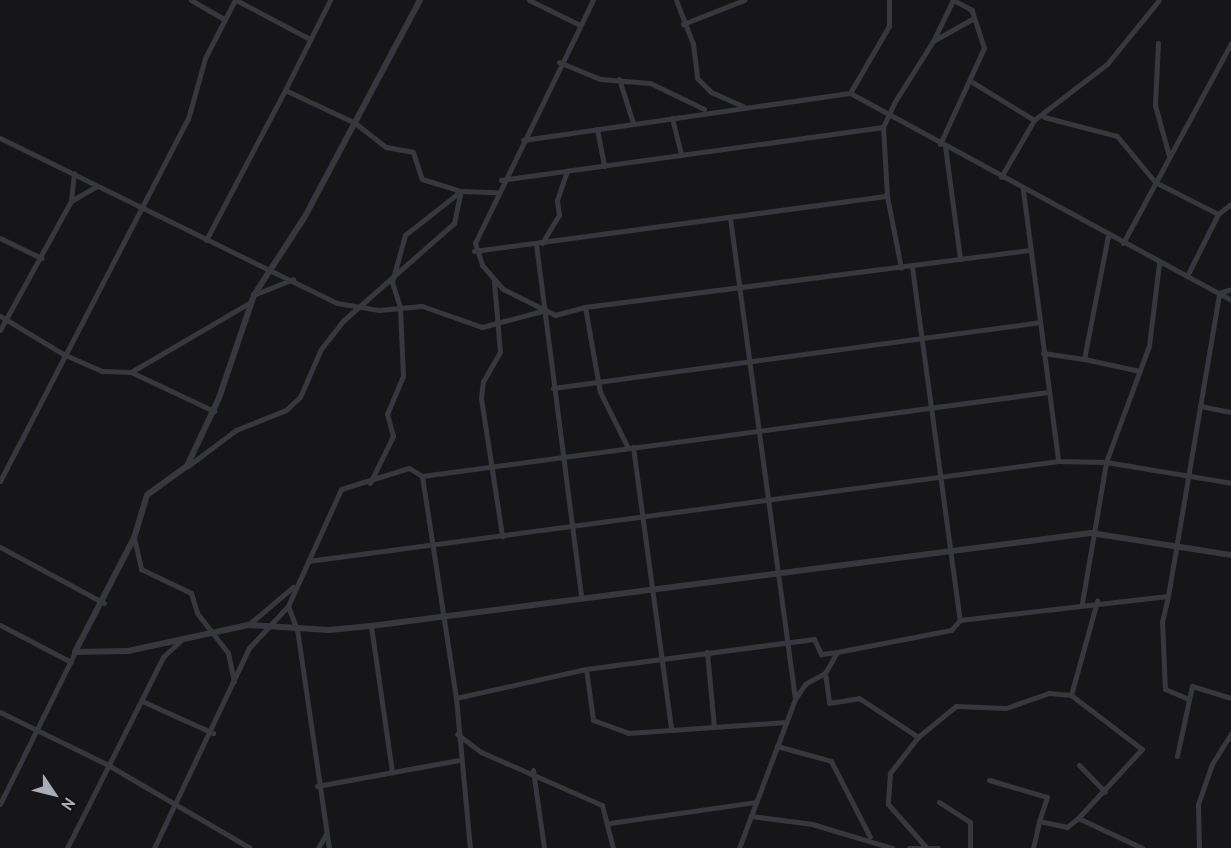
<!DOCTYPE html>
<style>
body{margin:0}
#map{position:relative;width:1231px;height:848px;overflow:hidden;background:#161618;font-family:"PT Sans",sans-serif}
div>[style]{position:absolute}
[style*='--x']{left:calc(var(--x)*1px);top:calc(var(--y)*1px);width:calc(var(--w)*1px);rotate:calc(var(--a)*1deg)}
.minor>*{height:5px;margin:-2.5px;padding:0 2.5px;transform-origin:2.5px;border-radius:2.5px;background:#37383d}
.tertiary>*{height:6px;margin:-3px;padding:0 3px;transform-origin:3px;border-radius:3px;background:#37383d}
span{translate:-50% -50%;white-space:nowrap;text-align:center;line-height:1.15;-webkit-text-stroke:5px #111113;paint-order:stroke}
.north{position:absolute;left:24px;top:764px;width:60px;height:60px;-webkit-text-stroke:4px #111113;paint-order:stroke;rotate:125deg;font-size:16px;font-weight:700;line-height:24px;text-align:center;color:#a8adb8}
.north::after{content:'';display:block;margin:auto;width:21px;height:27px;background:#a8adb8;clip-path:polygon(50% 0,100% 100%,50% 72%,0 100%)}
</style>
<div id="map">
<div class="minor">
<div style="--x:191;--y:0;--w:38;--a:30"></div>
<div style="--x:236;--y:0;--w:84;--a:27.8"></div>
<div style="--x:529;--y:0;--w:55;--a:26.1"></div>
<div style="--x:593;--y:0;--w:270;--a:115.9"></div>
<div style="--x:475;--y:243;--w:23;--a:72"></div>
<div style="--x:482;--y:265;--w:32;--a:49"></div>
<div style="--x:503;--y:289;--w:58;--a:26.6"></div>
<div style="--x:555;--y:315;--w:31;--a:-15"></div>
<div style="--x:585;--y:307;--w:448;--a:-7.3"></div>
<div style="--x:676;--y:0;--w:47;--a:68.9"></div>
<div style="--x:693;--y:44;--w:34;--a:83"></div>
<div style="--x:697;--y:78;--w:20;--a:45"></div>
<div style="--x:711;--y:92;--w:35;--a:24"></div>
<div style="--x:683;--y:24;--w:66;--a:-21.5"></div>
<div style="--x:934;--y:39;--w:43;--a:-64"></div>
<div style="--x:1158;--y:43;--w:62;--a:92.8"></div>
<div style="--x:1155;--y:105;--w:53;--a:74.6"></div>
<div style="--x:559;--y:62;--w:44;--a:22.5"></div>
<div style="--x:600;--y:79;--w:50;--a:4.6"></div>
<div style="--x:650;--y:83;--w:60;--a:25.7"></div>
<div style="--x:619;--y:79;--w:46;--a:72.3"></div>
<div style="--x:972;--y:82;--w:73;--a:31.5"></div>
<div style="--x:285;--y:90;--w:101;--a:-63.4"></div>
<div style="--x:850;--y:93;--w:78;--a:-59.8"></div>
<div style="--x:889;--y:26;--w:26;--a:-90"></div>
<div style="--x:1044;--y:117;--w:75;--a:14.6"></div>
<div style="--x:1117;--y:136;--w:60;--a:50.4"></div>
<div style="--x:1155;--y:182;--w:71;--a:26.9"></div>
<div style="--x:672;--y:118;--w:38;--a:76"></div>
<div style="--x:597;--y:129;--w:38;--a:79"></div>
<div style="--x:0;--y:138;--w:375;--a:26.1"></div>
<div style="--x:337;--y:303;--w:43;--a:9.5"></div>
<div style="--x:379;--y:310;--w:43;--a:-5.3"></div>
<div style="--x:422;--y:306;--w:64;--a:19.3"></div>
<div style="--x:482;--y:327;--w:66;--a:-14.9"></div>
<div style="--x:523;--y:140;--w:330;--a:-8.2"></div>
<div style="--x:850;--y:93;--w:434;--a:28.5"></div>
<div style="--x:940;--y:144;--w:106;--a:-65.4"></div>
<div style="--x:984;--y:48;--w:40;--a:-108"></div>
<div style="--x:972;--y:10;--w:21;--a:-152"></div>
<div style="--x:945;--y:146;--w:114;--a:82.4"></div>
<div style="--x:1001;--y:177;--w:66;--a:-59.9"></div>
<div style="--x:1034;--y:120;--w:92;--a:-37.5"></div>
<div style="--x:1107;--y:64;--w:82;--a:-50.9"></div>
<div style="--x:501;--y:180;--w:386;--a:-7.9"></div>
<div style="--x:1023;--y:190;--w:273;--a:82.6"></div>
<div style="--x:887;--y:196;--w:73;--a:79"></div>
<div style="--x:71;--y:201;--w:28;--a:-30"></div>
<div style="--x:730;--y:218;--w:485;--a:82.3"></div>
<div style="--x:0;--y:238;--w:46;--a:26"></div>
<div style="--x:206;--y:240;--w:170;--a:-62.2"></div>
<div style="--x:285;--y:90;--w:77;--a:25.2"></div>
<div style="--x:355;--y:123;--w:39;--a:38"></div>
<div style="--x:386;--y:147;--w:27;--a:10"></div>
<div style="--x:413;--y:152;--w:28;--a:72"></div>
<div style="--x:422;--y:179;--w:41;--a:17.1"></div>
<div style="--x:461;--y:191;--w:35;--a:2"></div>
<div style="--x:542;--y:243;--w:33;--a:-59"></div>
<div style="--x:559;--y:215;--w:15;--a:-98"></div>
<div style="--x:557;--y:200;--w:31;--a:-71"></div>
<div style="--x:1123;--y:243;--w:227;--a:-61.6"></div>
<div style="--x:536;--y:244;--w:356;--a:82.7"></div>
<div style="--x:474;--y:251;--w:417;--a:-7.6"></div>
<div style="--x:887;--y:196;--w:69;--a:-93.3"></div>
<div style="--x:883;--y:127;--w:26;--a:-65"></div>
<div style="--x:894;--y:103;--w:73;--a:-57.8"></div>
<div style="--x:933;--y:41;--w:47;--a:-29.3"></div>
<div style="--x:912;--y:267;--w:356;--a:82.3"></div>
<div style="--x:1187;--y:276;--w:69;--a:-63.4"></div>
<div style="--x:1218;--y:214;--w:16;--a:-38"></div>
<div style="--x:494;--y:282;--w:70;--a:85.1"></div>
<div style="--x:500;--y:352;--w:34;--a:120"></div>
<div style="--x:483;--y:381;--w:17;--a:97"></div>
<div style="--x:481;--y:398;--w:140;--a:81.3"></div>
<div style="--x:256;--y:294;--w:40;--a:-22"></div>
<div style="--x:585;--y:307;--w:86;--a:80"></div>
<div style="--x:600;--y:392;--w:63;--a:63.4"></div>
<div style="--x:0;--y:316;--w:74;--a:31.1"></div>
<div style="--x:63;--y:354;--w:43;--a:23.6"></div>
<div style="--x:102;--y:371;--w:29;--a:2"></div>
<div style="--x:131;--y:372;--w:92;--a:25.2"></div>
<div style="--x:0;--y:330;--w:147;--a:-61.2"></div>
<div style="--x:71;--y:201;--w:28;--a:-84"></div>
<div style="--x:1043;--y:353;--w:41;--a:8.3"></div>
<div style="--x:1084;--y:359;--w:125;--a:-79"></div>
<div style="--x:1084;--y:359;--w:57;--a:12.1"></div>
<div style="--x:131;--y:372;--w:139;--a:-30.3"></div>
<div style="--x:553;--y:388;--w:491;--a:-7.7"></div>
<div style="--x:1200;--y:406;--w:32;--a:11"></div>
<div style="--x:633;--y:447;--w:283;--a:82.3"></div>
<div style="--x:188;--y:466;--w:60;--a:-36.9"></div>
<div style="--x:236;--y:430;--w:54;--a:-21.8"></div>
<div style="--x:286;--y:410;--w:19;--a:-43"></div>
<div style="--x:300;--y:397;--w:52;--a:-66.4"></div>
<div style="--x:321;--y:349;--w:37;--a:-52"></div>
<div style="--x:344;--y:320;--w:147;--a:-41.4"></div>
<div style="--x:454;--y:223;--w:33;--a:-78"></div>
<div style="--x:422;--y:476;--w:225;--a:81.3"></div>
<div style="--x:456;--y:698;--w:151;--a:84.7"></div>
<div style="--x:0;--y:481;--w:408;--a:-62.6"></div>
<div style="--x:188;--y:119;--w:63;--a:-74.4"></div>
<div style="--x:205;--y:58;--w:65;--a:-62.7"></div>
<div style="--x:370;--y:483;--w:52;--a:-63.9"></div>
<div style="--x:393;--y:436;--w:23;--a:-105"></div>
<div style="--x:387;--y:414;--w:41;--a:-67.2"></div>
<div style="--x:403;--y:376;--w:69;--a:-92.5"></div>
<div style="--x:400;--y:307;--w:26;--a:-108"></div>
<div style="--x:392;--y:282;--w:49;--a:-74.5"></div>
<div style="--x:405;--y:235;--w:71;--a:-38.2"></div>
<div style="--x:134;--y:538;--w:32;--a:77"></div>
<div style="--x:141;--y:569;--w:55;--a:25.6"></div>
<div style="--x:191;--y:593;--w:21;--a:73"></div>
<div style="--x:197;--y:613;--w:51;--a:52.2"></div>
<div style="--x:228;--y:653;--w:29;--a:78"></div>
<div style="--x:0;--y:547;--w:118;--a:28.3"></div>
<div style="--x:308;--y:561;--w:757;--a:-7.59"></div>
<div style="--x:1058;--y:461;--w:48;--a:1.2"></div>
<div style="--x:1106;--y:462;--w:127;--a:9.5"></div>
<div style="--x:1168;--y:596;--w:26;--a:103"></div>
<div style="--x:1162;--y:621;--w:68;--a:87.5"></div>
<div style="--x:1165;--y:689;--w:23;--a:23"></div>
<div style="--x:1082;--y:603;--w:143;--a:-80.3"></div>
<div style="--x:1106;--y:462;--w:124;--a:-69.7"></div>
<div style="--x:1149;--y:346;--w:84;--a:-83.1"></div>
<div style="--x:288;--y:606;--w:25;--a:69"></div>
<div style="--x:297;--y:629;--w:221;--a:81.7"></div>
<div style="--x:0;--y:625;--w:80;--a:27.5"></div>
<div style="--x:248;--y:625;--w:59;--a:-40.2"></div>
<div style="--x:371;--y:626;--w:148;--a:81.8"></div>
<div style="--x:707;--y:652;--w:75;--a:84.7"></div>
<div style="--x:586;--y:669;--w:51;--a:82.2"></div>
<div style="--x:593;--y:720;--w:37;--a:20"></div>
<div style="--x:628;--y:733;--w:159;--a:-4"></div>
<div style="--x:825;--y:673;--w:30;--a:82"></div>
<div style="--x:829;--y:703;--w:30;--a:-9"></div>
<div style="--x:859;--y:698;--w:71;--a:33.5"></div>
<div style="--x:918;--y:737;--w:49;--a:-39.2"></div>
<div style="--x:956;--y:706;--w:50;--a:2.3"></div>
<div style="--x:1006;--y:708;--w:46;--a:-19.2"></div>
<div style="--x:1049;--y:693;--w:22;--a:5"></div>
<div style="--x:1071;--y:695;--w:89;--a:37.3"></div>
<div style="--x:1142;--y:749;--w:94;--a:132.8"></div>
<div style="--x:1071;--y:695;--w:98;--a:-74.5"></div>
<div style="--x:456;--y:698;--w:133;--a:-12.6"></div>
<div style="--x:586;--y:669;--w:230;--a:-7.5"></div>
<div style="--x:814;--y:639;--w:17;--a:65"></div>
<div style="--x:821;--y:654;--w:16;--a:-7"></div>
<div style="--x:837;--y:652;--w:116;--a:-10.9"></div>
<div style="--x:951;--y:630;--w:13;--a:-48"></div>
<div style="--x:960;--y:620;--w:209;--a:-6.6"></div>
<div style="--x:1168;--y:596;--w:307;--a:-80.4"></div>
<div style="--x:1219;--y:293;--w:13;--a:-18"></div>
<div style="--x:142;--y:701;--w:78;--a:24.3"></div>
<div style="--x:0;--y:712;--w:120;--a:26.1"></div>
<div style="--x:108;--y:765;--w:164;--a:30.3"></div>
<div style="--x:457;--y:734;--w:30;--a:37"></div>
<div style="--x:481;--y:752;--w:132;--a:23.7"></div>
<div style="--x:602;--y:805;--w:44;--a:75.7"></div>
<div style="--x:918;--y:737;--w:46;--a:127.9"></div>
<div style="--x:890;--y:773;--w:31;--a:94"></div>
<div style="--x:888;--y:804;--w:56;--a:48.6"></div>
<div style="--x:777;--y:746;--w:56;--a:15.5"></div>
<div style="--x:831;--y:761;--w:85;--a:62.8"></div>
<div style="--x:1177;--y:756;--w:72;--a:-77.9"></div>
<div style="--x:1192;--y:686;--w:41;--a:17.1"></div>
<div style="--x:1079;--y:765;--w:37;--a:46"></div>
<div style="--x:533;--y:770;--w:79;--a:82"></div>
<div style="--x:989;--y:780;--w:60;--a:16.3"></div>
<div style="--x:1047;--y:797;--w:25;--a:108"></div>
<div style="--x:317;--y:786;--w:143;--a:-10.4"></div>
<div style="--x:939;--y:802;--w:37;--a:33"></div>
<div style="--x:970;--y:822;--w:26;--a:90"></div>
<div style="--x:0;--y:804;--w:169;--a:-63.7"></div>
<div style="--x:751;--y:816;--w:62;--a:7.5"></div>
<div style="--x:812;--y:824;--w:84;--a:16.7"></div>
<div style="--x:610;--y:823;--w:148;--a:-8.2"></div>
<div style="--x:67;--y:848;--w:214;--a:-63.3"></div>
<div style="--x:163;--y:657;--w:26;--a:-43"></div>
<div style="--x:154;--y:848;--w:221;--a:-64.6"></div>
<div style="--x:249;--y:648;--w:57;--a:-47.1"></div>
<div style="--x:288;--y:606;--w:128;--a:-65.6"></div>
<div style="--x:341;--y:489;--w:71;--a:-17.2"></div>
<div style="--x:409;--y:468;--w:15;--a:32"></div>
<div style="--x:422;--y:476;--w:632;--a:-7.64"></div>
<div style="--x:318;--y:848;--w:16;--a:-60"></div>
<div style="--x:739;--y:848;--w:159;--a:-69.4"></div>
<div style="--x:795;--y:699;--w:18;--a:-56"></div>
<div style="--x:805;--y:684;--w:23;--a:-29"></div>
<div style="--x:825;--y:673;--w:24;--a:-60"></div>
<div style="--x:909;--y:848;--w:29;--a:0"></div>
<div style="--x:1033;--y:848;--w:28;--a:-77"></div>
<div style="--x:1039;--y:821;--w:29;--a:12"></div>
<div style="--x:1067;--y:827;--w:14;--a:-39"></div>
<div style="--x:1078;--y:818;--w:71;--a:25.1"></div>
<div style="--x:1199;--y:848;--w:44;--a:-91.3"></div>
<div style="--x:1198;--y:804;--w:42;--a:-70.7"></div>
<div style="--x:1212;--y:764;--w:36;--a:-58"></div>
</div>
<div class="tertiary">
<div style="--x:420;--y:0;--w:247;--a:118"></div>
<div style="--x:304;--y:218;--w:92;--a:123"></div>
<div style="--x:254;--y:295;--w:109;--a:108.8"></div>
<div style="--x:219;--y:398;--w:75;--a:115.2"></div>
<div style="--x:187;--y:466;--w:49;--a:144.1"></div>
<div style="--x:147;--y:495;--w:45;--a:106.8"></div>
<div style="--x:134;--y:538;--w:128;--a:117.4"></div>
<div style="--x:75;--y:652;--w:53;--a:-1.1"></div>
<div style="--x:128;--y:651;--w:123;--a:-12.2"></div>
<div style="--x:248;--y:625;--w:81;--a:3.5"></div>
<div style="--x:329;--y:630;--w:42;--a:-5.4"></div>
<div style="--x:371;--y:626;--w:726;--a:-7.36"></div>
<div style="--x:1091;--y:533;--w:142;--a:8.9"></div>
</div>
<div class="north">N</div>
</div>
